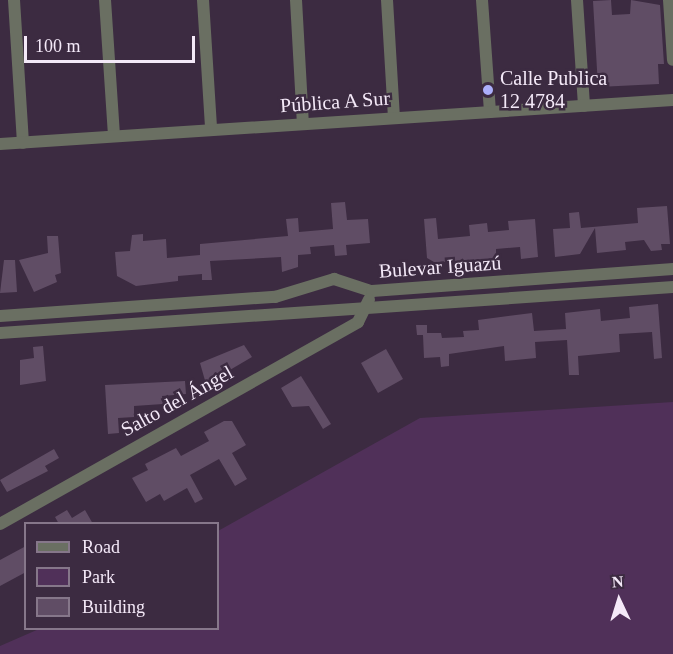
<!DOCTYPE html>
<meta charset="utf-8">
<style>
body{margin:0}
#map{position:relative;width:673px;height:654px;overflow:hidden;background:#3c2b41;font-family:Georgia,serif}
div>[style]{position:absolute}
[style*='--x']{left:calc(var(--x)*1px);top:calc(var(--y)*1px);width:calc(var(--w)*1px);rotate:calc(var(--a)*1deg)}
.green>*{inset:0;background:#503059}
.building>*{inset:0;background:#604d65}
.street>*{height:12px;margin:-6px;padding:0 6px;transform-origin:6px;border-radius:6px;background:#6a6f62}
.dots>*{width:16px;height:16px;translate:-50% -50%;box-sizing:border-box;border:3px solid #3c2b41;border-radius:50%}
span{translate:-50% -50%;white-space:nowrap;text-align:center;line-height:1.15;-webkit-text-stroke:5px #3c2b41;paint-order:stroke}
.poi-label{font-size:20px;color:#f4e9f8}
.left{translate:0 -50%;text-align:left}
.street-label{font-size:20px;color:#f4e9f8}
.legend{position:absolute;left:24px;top:522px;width:195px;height:108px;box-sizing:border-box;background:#3c2b41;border:2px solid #86778a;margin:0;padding:8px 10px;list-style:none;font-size:18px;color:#f4e9f8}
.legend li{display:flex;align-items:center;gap:12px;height:30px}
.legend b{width:30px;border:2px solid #86778a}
.north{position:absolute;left:589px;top:570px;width:60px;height:60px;-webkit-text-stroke:4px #3c2b41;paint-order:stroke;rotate:356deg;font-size:16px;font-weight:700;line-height:24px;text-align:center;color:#f4e9f8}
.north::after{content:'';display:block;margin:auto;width:21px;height:27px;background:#f4e9f8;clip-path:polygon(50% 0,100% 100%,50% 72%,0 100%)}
.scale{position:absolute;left:24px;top:36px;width:171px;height:27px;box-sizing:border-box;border:3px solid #f4e9f8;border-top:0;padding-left:8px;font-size:18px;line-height:21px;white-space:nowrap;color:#f4e9f8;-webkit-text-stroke:4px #3c2b41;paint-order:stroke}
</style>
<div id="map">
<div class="green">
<div style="clip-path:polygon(673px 402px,673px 654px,0 654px,0 646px,39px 629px,218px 628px,218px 531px,420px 418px)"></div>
</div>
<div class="building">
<div style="clip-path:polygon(611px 0,612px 15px,630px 14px,631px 0,660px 5px,664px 64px,658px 64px,659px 84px,598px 87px,593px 1px)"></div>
<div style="clip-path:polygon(345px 202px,347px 220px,368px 219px,370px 243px,346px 245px,347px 255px,335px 256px,334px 245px,310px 247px,311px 254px,298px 255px,298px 267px,282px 272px,281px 257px,210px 261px,212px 280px,202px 280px,202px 274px,178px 276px,178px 281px,136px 286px,117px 276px,115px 252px,130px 251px,132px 235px,143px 234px,143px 241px,166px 239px,167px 258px,200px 255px,200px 244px,288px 236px,286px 219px,298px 218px,299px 232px,333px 229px,331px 203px)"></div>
<div style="clip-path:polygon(667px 206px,670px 244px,661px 244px,662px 250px,651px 251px,644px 240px,625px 242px,626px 250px,597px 253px,595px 228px,580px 254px,555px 257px,553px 229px,570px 228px,569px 213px,579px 212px,581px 228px,638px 223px,637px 208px)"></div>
<div style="clip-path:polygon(436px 218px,438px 239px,470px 236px,469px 225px,487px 223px,488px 232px,509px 230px,508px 221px,535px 219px,538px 257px,521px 259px,520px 247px,496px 249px,496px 256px,488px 261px,434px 262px,427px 258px,424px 219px)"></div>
<div style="clip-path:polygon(47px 236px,58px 236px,61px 273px,55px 275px,57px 282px,34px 292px,19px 260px,48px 253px)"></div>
<div style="clip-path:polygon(4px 260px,15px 260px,17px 292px,0 293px)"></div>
<div style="clip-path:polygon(658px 304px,662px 358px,654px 359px,652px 332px,619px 334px,620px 352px,578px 356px,579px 375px,569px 375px,567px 340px,535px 342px,536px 358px,505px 361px,504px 346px,449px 354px,449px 366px,441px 367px,440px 357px,424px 358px,423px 335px,417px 335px,416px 325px,427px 325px,427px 333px,441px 333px,442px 338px,464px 337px,463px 331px,479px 330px,478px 320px,532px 313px,534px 331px,566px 329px,565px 313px,600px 309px,601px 321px,630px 318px,629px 307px)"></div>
<div style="clip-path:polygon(244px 345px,252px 357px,206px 384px,200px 363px)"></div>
<div style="clip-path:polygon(43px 346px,46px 381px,20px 385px,20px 360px,34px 358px,33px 347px)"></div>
<div style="clip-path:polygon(386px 349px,403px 379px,378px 393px,361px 363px)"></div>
<div style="clip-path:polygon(301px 376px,331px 424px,323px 429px,309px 406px,292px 407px,281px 388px)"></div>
<div style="clip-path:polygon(185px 381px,186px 394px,162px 396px,163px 404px,134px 406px,134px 417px,118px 418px,119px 433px,108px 434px,105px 385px)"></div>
<div style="clip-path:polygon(224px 421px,232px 421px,246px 445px,232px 453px,247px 479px,235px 486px,219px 459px,190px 475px,203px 499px,195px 503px,187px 488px,164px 501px,160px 494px,146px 502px,132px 478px,148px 470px,145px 464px,176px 448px,181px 456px,209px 441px,204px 432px)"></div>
<div style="clip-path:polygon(54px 449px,59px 458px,45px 466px,48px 471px,7px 492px,0 480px)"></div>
<div style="clip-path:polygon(67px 510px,72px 518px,85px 510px,93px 524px,59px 524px,55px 517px)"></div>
<div style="clip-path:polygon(26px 546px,26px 572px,0 586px,0 560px)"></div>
</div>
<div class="street">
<div style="--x:14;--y:0;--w:143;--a:86.4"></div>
<div style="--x:105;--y:0;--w:136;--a:86.2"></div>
<div style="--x:203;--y:0;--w:128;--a:86.4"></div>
<div style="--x:296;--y:0;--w:124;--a:86.8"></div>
<div style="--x:387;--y:0;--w:117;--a:86.6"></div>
<div style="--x:482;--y:0;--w:112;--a:85.9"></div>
<div style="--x:577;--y:0;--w:106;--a:86.2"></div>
<div style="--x:669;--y:0;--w:60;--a:86.2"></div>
<div style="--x:0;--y:144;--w:674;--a:-3.74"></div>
<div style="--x:0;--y:316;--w:276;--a:-4"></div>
<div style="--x:275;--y:297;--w:62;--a:-17"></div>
<div style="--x:334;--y:279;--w:40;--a:18"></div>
<div style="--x:372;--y:291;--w:302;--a:-4.2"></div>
<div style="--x:0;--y:333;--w:675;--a:-3.91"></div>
<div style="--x:0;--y:524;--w:411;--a:-29.4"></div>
<div style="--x:358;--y:322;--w:25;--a:-64"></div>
</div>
<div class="dots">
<div style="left:488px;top:90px;background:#acaffb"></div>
</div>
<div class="poi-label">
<span class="left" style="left:500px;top:90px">Calle Publica<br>12 4784</span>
</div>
<div class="street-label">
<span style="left:335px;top:102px;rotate:-4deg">Pública A Sur</span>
<span style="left:440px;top:267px;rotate:-4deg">Bulevar Iguazú</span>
<span style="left:177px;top:401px;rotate:-29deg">Salto del Ángel</span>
</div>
<ul class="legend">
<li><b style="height:8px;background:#6a6f62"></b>Road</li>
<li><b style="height:16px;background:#503059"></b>Park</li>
<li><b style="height:16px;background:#604d65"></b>Building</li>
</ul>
<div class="north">N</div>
<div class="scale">100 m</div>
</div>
